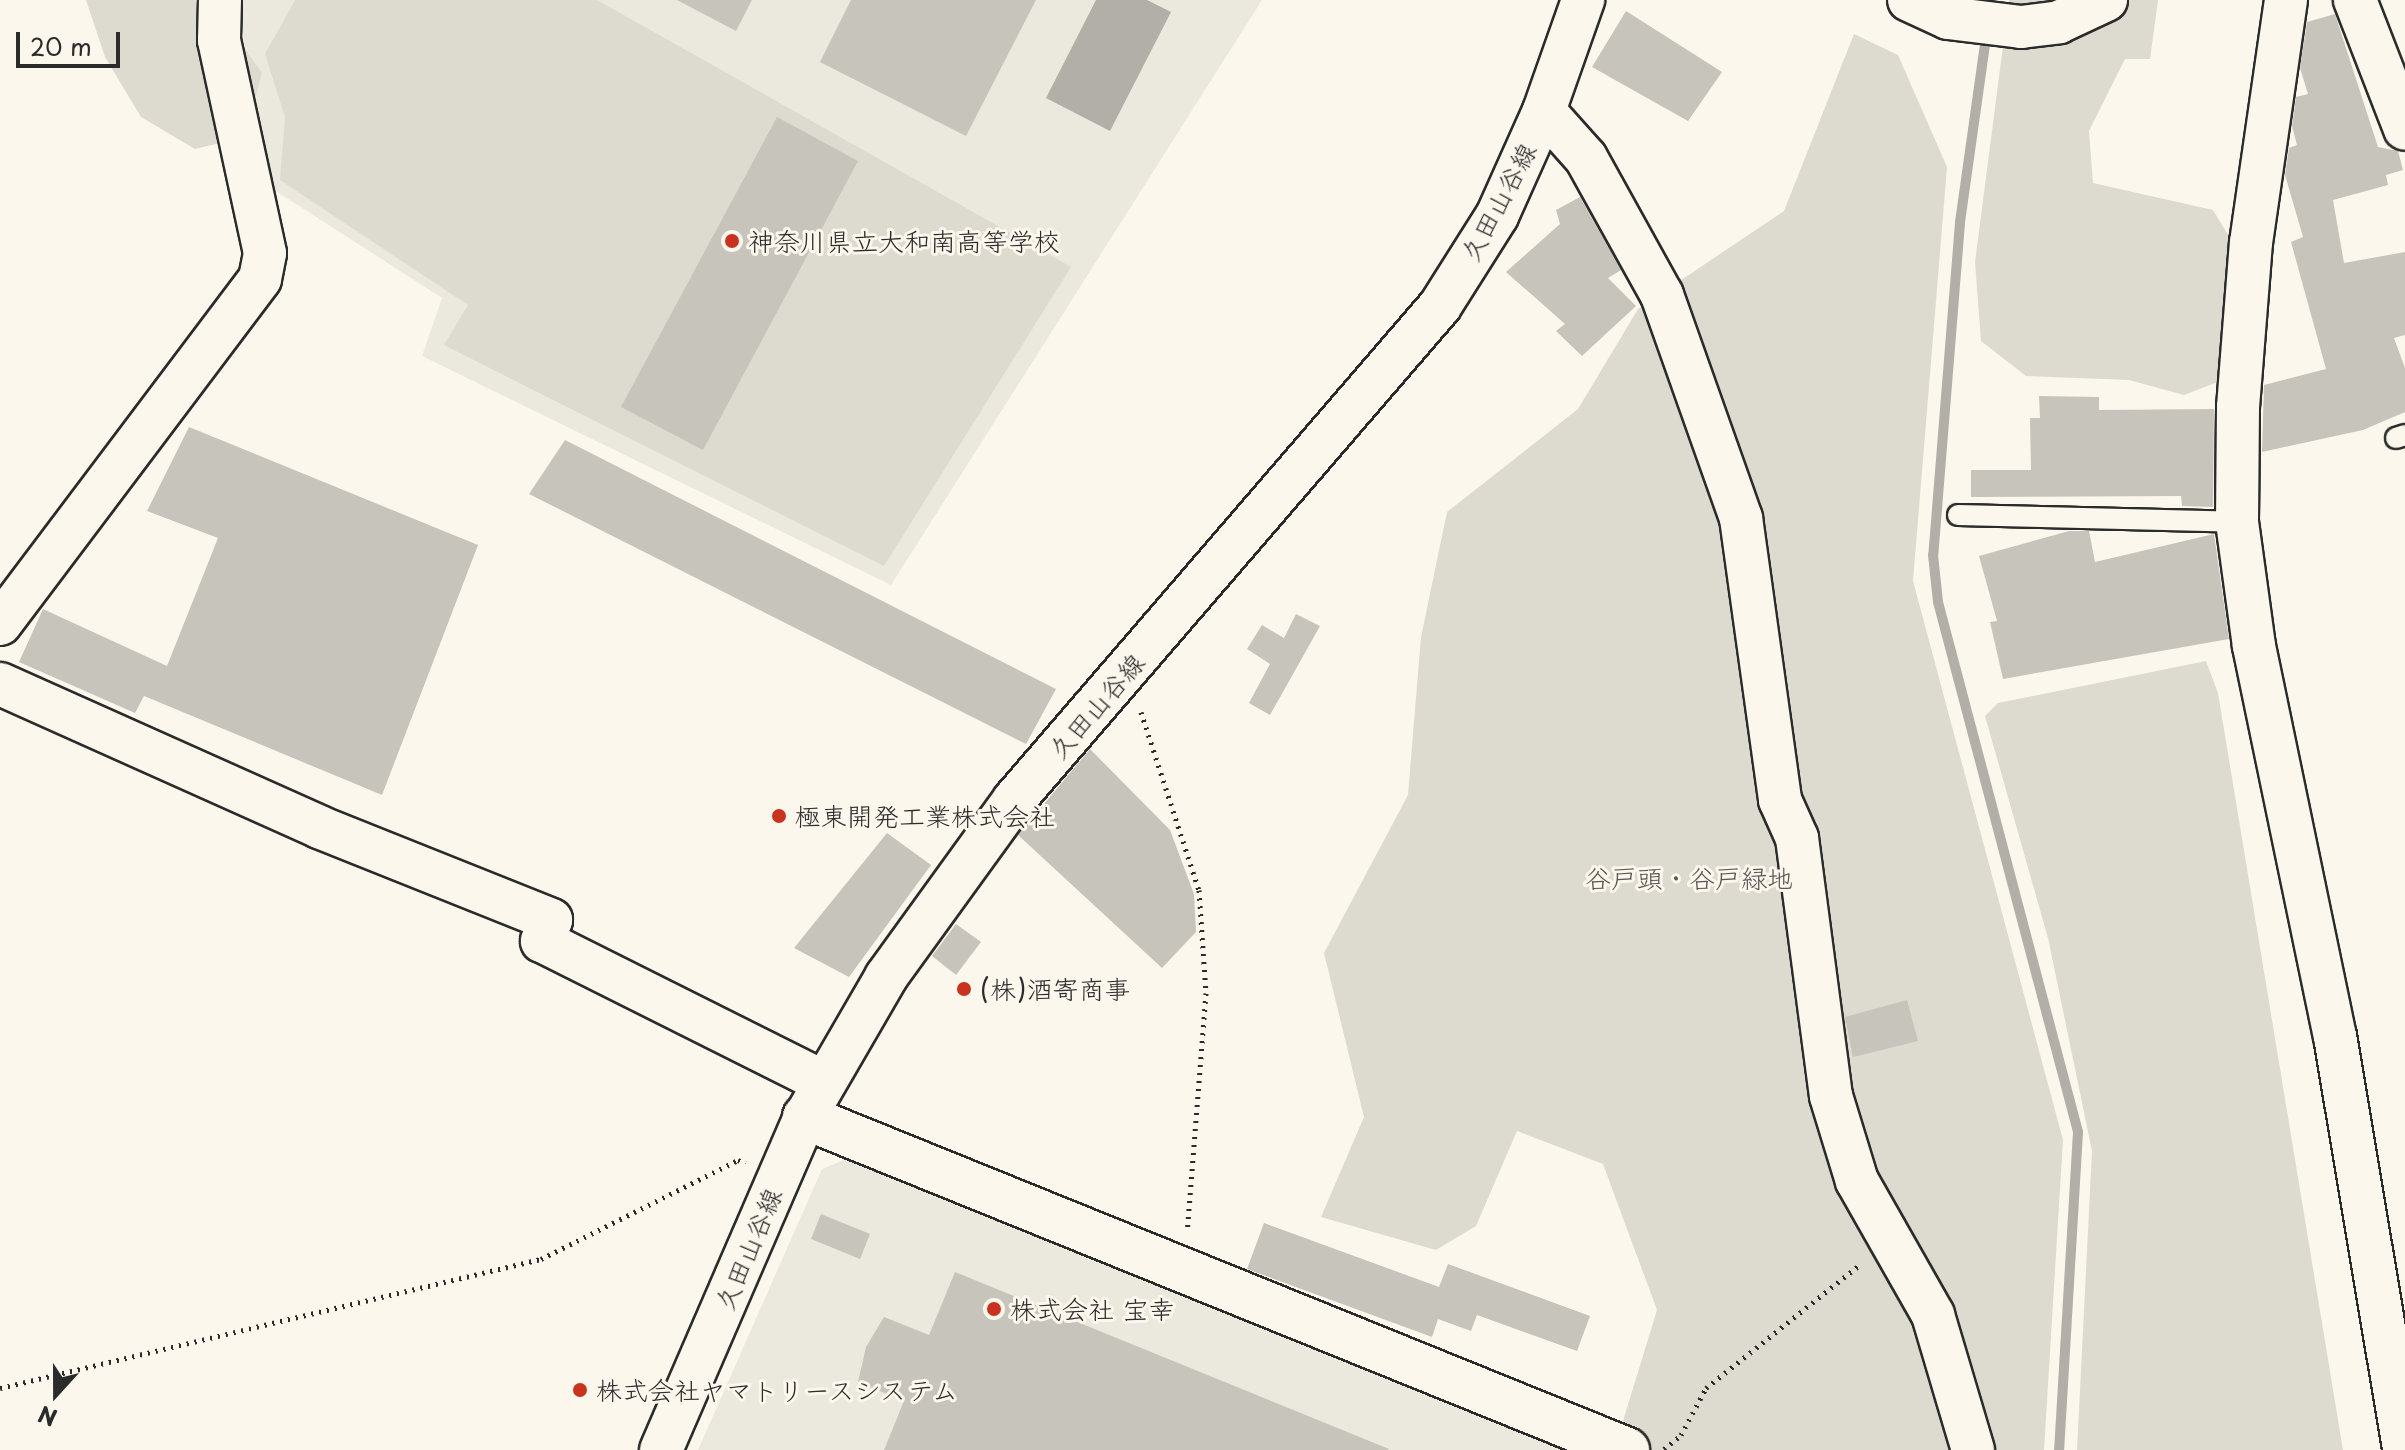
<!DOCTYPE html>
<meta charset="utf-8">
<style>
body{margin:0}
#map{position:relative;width:2405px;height:1450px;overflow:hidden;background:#fbf7ec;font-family:"Playpen Sans","Klee One",sans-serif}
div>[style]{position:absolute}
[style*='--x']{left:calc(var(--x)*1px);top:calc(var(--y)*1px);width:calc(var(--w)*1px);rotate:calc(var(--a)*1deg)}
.built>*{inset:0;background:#ebe8de}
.green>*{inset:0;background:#dddad0}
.water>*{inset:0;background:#b1afa7}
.stream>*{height:10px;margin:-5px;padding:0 5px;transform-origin:5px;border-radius:5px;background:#b1afa7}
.building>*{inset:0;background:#c7c4bc}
.path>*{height:5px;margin-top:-2.5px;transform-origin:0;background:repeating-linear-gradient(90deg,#2b2b2b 0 2px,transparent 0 8px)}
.roads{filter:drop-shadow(2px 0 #2b2b2b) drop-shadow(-2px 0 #2b2b2b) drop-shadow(0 2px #2b2b2b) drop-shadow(0 -2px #2b2b2b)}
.service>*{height:20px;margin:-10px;padding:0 10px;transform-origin:10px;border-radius:10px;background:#fbf7ec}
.minor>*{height:42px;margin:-21px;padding:0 21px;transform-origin:21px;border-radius:21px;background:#fbf7ec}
.tertiary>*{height:44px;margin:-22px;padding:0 22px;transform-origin:22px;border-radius:22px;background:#fbf7ec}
.dots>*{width:22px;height:22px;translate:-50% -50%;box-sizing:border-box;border:4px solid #fbf7ec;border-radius:50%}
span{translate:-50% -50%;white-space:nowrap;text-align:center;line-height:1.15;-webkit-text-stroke:6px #fbf7ec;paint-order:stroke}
.street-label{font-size:26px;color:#2b2b2b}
.poi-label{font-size:26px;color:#2b2b2b}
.left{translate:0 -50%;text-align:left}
.park-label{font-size:26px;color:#585754}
.north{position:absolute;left:16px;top:1354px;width:80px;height:80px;-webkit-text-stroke:6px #fbf7ec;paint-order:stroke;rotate:201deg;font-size:22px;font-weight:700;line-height:32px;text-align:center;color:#2b2b2b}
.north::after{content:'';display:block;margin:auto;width:28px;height:36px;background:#2b2b2b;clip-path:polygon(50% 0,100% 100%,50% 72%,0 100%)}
.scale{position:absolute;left:16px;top:32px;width:104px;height:36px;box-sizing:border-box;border:4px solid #2b2b2b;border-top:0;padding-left:10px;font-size:24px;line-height:28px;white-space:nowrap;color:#2b2b2b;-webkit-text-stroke:6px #fbf7ec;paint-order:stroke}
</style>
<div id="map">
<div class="built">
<div style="clip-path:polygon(238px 0,1262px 0,891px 585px,422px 356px,442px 298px,265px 184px)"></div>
<div style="clip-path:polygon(849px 1158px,1581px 1450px,698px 1450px,822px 1169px)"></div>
</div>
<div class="green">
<div style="clip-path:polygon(86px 0,211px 0,262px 73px,245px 137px,195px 149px,141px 117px,105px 57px)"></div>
<div style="clip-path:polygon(295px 0,597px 0,1071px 267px,884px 566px,444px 345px,468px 305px,280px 180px,285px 117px,265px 54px)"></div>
<div style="clip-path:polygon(2009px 0,2158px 0,2150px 59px,2125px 59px,2089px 131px,2093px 183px,2213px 210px,2239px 253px,2223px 380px,2184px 395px,2129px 380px,2026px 376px,1981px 341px,1975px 262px)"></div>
<div style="clip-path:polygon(1854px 34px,1898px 55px,1947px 167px,1913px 581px,2063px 1140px,2044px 1450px,1634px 1450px,1623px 1421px,1657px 1310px,1603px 1164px,1517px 1131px,1476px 1226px,1436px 1250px,1321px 1217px,1364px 1117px,1324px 953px,1408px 795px,1421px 637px,1447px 512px,1578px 409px,1638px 309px,1784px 211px)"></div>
<div style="clip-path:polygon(2206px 661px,2218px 693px,2343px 1450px,2077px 1450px,2092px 1151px,2048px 938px,1985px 716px,1998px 703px)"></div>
</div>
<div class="water">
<div style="clip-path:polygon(1096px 0,1147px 0,1171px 12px,1110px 131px,1046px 98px)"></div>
</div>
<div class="stream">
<div style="--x:1987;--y:30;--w:195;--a:98"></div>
<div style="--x:1960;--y:223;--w:333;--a:94.6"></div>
<div style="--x:1933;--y:555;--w:47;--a:83.9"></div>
<div style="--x:1938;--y:602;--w:548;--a:75.2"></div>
<div style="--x:2078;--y:1132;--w:319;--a:93.4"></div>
</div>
<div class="building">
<div style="clip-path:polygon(677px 0,752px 0,736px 31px)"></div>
<div style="clip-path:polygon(851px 0,1036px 0,966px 136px,820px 62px)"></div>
<div style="clip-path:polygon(1626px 11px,1722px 72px,1688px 121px,1592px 67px)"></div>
<div style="clip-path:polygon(2335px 14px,2378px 147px,2398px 151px,2403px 170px,2386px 175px,2388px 185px,2333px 200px,2344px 263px,2405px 252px,2405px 335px,2394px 338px,2405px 368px,2405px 412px,2363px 430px,2262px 452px,2264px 385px,2326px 369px,2291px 242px,2303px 237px,2285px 175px,2289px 148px,2297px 145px,2292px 126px,2296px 97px,2308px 94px,2300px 68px,2307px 22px)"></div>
<div style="clip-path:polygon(777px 117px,858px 161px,703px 450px,621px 407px)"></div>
<div style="clip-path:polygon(1580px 197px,1621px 270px,1608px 278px,1636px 306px,1582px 356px,1556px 331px,1565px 324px,1506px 272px,1560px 224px,1556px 210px)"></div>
<div style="clip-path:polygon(2039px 396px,2099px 397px,2099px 410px,2214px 409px,2213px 507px,2182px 506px,2181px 496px,1971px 497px,1971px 470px,2031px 470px,2030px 418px,2040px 418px)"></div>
<div style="clip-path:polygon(189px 427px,478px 545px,382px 795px,144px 696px,135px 713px,19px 662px,43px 609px,167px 666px,218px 538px,147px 511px)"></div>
<div style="clip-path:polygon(565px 440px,1056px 689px,1026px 744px,529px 494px)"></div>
<div style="clip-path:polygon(2069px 531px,2089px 531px,2095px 562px,2214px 534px,2229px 639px,2003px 679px,1990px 622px,1997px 621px,1979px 556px)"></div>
<div style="clip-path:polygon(1296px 614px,1320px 626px,1270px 715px,1249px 703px,1270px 664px,1247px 649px,1262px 625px,1284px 638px)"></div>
<div style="clip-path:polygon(1090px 749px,1170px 830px,1194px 894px,1196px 932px,1162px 968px,1018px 835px)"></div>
<div style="clip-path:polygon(887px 833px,931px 865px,849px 977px,794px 948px)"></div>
<div style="clip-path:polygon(956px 924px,981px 942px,956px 975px,932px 956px)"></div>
<div style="clip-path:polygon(1907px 1000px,1918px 1041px,1853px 1057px,1845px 1017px)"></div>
<div style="clip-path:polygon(821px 1214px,870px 1234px,860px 1259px,811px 1239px)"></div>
<div style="clip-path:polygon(1264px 1223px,1439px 1287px,1448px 1264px,1590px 1316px,1577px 1351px,1477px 1315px,1471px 1331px,1438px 1319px,1432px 1337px,1247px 1269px)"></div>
<div style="clip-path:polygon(955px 1272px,1389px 1449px,1388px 1450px,884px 1450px,904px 1401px,858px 1382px,866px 1347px,884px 1317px,929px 1335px)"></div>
</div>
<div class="path">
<div style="--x:1141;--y:712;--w:187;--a:72"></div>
<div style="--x:1199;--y:890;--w:103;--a:86.1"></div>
<div style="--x:1206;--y:993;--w:240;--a:94.5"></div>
<div style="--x:0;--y:1388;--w:556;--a:-13.41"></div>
<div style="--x:541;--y:1259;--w:220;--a:-26.7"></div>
<div style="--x:738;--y:1160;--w:8;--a:23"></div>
<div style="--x:1664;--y:1449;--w:22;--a:-39"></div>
<div style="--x:1681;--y:1435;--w:53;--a:-62"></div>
<div style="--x:1706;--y:1388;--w:198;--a:-38.7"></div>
</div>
<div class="roads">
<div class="service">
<div style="--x:2396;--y:438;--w:9;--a:-18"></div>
<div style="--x:1958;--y:515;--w:279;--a:1.4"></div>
</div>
<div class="minor">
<div style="--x:1909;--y:0;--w:43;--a:24.8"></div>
<div style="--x:1948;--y:18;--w:74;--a:7"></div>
<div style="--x:2021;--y:27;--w:38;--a:-7"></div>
<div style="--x:2059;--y:22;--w:52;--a:-25.1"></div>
<div style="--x:2286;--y:0;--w:245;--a:98.2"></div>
<div style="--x:2251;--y:242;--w:166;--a:94.5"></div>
<div style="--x:2238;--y:407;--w:115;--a:90.5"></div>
<div style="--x:2237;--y:522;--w:125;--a:82.2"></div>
<div style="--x:2254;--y:646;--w:398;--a:78.3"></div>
<div style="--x:2335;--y:1036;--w:420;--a:80.5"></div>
<div style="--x:2355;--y:0;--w:138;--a:68.8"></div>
<div style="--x:1544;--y:111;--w:63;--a:48.2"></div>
<div style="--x:1586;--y:158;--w:157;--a:61"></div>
<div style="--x:1662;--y:295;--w:237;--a:70.5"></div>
<div style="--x:1741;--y:518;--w:285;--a:82.1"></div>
<div style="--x:1780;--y:800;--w:42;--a:65.9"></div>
<div style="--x:1797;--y:838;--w:260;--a:82.5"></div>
<div style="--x:1831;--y:1096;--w:89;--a:73"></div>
<div style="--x:1857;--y:1181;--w:154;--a:60.4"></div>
<div style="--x:1933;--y:1315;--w:141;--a:73.5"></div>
<div style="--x:0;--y:624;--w:432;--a:-53"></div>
<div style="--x:260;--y:279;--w:26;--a:-79"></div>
<div style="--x:265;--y:253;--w:218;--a:-102.2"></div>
<div style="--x:219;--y:40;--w:40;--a:-88.6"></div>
<div style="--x:0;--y:684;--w:350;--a:24.1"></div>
<div style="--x:319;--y:827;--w:250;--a:21.8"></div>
<div style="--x:551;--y:920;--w:23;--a:113"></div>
<div style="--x:542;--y:941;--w:314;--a:26.6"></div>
<div style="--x:661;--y:1450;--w:363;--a:-66.6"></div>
<div style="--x:805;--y:1117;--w:162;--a:-59.9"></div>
<div style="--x:886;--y:977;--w:218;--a:-54.1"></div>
<div style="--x:1014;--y:800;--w:652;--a:-49.23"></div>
<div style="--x:1440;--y:306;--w:107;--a:-57.7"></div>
<div style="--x:1497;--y:216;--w:115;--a:-65.9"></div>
<div style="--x:1544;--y:111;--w:118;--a:-70.6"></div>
</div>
<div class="tertiary">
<div style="--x:805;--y:1117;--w:887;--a:22.05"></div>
</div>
</div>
<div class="dots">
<div style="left:732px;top:241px;background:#c8321e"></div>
<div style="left:779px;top:816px;background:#c8321e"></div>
<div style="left:964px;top:989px;background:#c8321e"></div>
<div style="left:994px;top:1309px;background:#c8321e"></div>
<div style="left:580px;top:1390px;background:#c8321e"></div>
</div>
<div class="street-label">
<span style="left:1498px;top:202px;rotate:-62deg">久田山谷線</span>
<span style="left:1096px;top:706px;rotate:-49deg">久田山谷線</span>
<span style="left:748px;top:1249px;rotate:-67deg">久田山谷線</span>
</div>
<div class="poi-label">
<span class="left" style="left:748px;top:241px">神奈川県立大和南高等学校</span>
<span class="left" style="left:795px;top:816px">極東開発工業株式会社</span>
<span class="left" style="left:980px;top:989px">(株)酒寄商事</span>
<span class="left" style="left:1010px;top:1309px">株式会社 宝幸</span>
<span class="left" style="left:596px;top:1390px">株式会社ヤマトリースシステム</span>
</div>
<div class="park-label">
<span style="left:1689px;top:878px">谷戸頭・谷戸緑地</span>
</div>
<div class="north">N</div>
<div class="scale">20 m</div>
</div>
